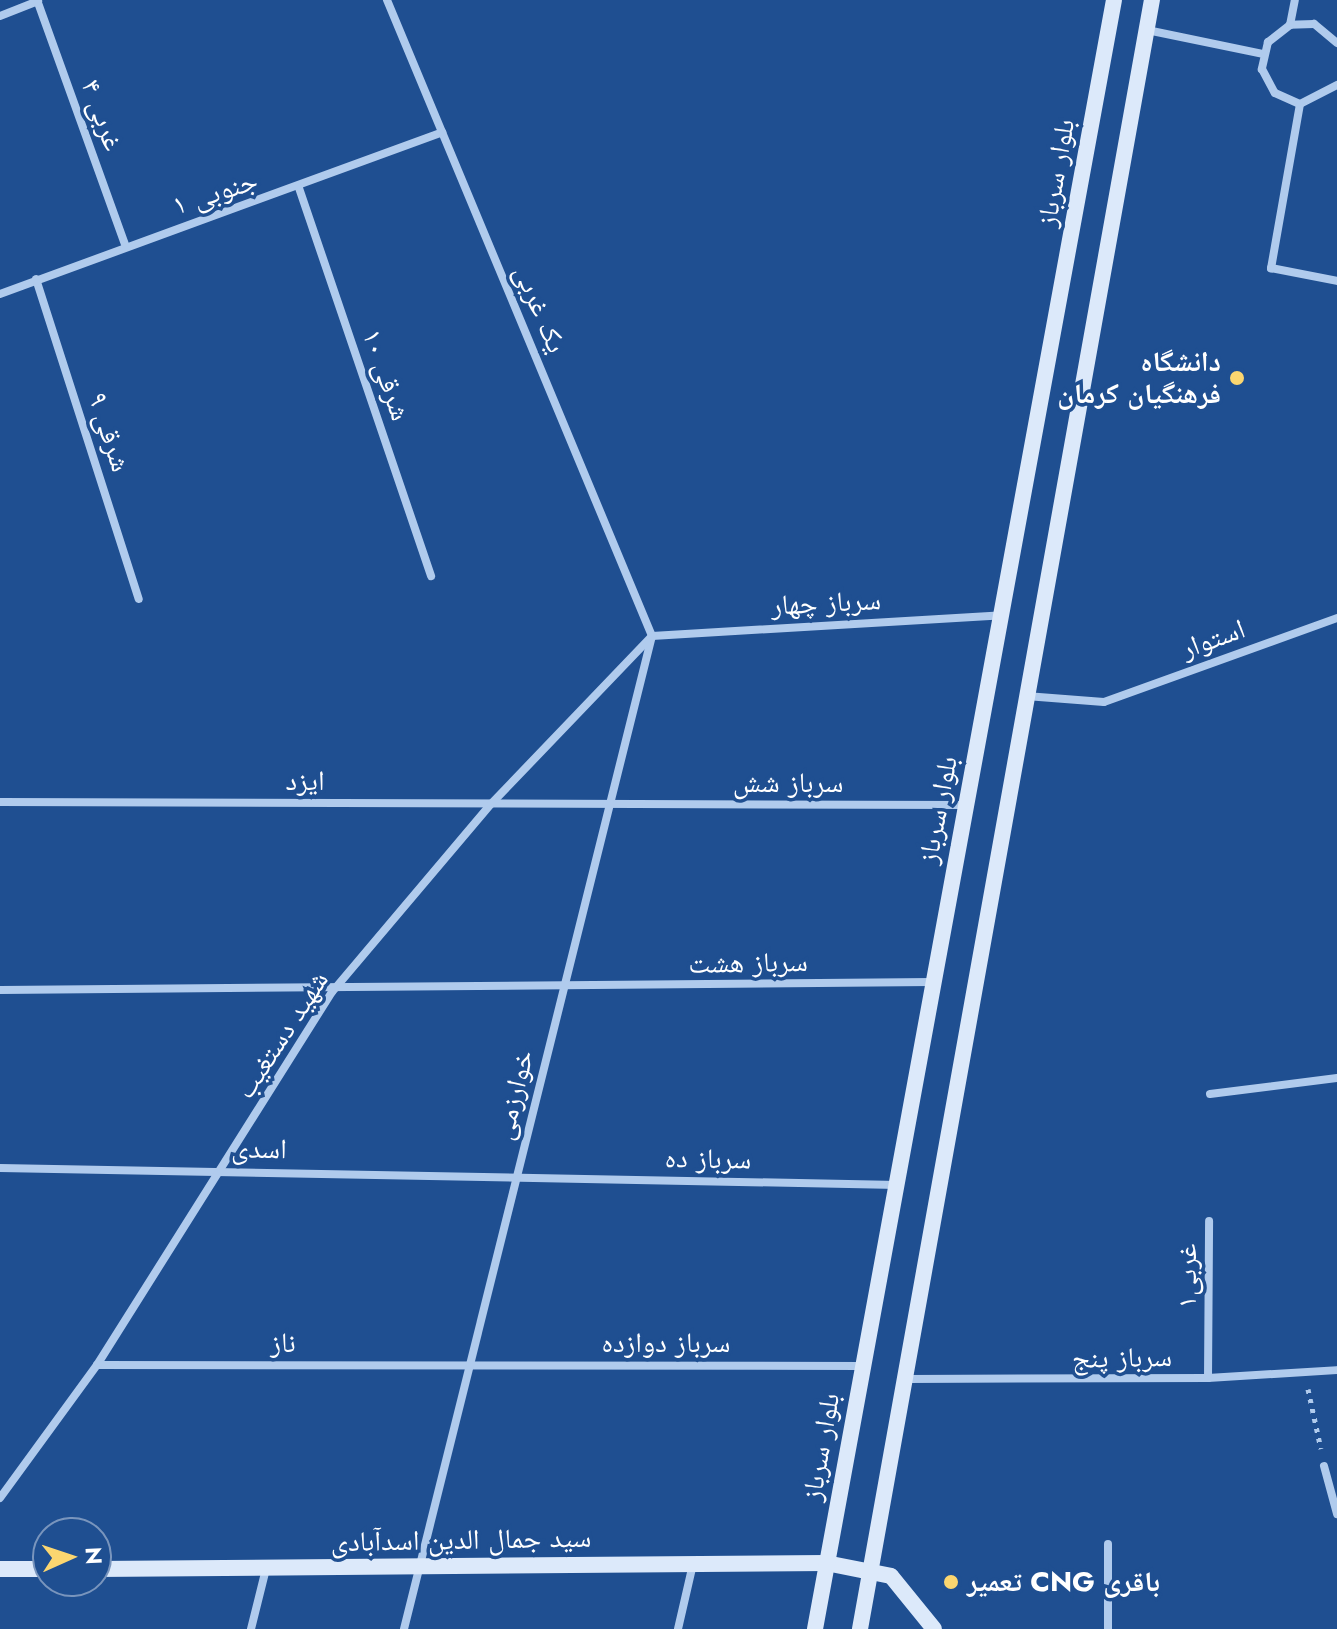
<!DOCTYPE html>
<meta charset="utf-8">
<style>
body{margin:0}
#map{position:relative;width:1337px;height:1629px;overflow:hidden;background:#1f4f91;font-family:Jost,"Noto Naskh Arabic",sans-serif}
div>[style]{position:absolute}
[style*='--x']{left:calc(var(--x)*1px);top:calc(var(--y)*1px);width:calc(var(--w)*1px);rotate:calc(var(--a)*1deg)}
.path>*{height:5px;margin-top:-2.5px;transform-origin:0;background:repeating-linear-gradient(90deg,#b0cbed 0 4px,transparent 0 10px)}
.street>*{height:8px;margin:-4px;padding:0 4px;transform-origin:4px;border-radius:4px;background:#b0cbed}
.secondary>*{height:16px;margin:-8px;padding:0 8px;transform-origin:8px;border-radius:8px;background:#dce9fa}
.dots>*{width:22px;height:22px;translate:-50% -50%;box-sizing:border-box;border:4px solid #1f4f91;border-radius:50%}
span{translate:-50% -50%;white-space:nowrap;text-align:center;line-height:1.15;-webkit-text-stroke:7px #1f4f91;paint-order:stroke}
.street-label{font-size:28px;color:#fff}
.poi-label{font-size:28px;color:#fff;font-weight:700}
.right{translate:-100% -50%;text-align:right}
.left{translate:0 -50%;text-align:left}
.north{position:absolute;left:32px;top:1517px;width:80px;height:80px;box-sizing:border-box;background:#1f4f91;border:2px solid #7995bd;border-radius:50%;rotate:87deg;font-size:22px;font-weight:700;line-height:32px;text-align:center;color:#fff}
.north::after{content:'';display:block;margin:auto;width:28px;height:36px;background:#fbd670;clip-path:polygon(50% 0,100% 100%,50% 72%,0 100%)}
</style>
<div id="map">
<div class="path">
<div style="--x:1308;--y:1389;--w:61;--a:77.8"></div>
</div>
<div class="street">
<div style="--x:37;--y:0;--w:260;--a:70.2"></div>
<div style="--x:387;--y:0;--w:689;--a:67.38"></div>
<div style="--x:0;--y:16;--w:41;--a:-21.5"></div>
<div style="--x:1290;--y:25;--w:25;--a:-79"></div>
<div style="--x:1147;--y:30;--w:118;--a:11.7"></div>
<div style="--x:1337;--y:43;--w:30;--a:-140"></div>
<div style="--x:1314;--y:24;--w:24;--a:178"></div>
<div style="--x:1290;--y:25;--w:28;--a:142"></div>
<div style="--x:1268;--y:42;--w:28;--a:103"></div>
<div style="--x:1262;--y:69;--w:27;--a:62"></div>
<div style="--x:1275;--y:93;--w:27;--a:24"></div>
<div style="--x:1300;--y:104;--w:42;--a:-27.2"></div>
<div style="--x:1300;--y:104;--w:167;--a:100"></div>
<div style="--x:1271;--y:268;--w:67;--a:11.1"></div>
<div style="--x:299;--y:188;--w:410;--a:71.2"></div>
<div style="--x:36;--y:279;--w:336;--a:72.2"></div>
<div style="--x:0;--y:294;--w:471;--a:-20.1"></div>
<div style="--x:652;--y:636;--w:351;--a:-3.4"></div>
<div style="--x:1026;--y:696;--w:78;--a:4.4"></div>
<div style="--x:1104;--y:702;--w:248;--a:-19.8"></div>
<div style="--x:0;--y:802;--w:965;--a:0.18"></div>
<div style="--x:0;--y:990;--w:932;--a:-0.49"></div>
<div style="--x:1210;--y:1094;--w:128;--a:-7.2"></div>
<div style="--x:0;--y:1168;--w:898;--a:1.08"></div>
<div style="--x:97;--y:1365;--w:765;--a:0.07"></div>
<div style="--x:1208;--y:1378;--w:157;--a:-89.6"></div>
<div style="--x:907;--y:1379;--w:301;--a:-0.2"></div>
<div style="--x:1208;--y:1378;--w:129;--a:-3.5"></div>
<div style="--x:1324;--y:1466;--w:50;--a:74.8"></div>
<div style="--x:0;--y:1498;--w:165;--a:-53.9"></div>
<div style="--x:97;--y:1365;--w:441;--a:-57.8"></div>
<div style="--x:332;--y:992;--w:246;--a:-49.8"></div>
<div style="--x:491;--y:804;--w:233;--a:-46.2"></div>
<div style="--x:251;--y:1629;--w:62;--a:-76"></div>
<div style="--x:404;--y:1629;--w:1024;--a:-75.98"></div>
<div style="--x:678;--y:1629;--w:67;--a:-77"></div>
<div style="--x:1108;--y:1629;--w:85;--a:-90"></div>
</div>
<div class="secondary">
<div style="--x:0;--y:1569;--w:48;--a:0"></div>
<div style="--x:96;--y:1569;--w:730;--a:-0.47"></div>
<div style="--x:826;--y:1563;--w:66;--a:11.3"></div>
<div style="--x:891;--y:1576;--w:68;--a:50.9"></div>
<div style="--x:815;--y:1629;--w:1656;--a:-79.6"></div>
<div style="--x:860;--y:1629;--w:1655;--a:-79.84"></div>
</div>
<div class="dots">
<div style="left:1237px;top:378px;background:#fbd670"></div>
<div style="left:951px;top:1582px;background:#fbd670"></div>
</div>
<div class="street-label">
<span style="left:102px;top:115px;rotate:70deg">غربی ۴</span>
<span style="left:1056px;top:173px;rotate:-80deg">بلوار سرباز</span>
<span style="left:215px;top:193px;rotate:-18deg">جنوبی ۱</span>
<span style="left:540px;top:309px;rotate:67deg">یک غربی</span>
<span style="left:386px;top:375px;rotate:71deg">شرقی ۱۰</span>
<span style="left:109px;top:432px;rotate:72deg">شرقی ۹</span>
<span style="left:826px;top:603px;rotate:-3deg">سرباز چهار</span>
<span style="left:1213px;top:639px;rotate:-20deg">استوار</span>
<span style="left:305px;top:781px">ایزد</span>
<span style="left:788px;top:783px">سرباز شش</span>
<span style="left:938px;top:810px;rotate:-79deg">بلوار سرباز</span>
<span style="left:748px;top:963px;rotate:-1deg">سرباز هشت</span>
<span style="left:282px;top:1035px;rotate:-57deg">شهید دستغیب</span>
<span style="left:514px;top:1095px;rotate:-76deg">خوارزمی</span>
<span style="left:259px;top:1149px;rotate:1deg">اسدی</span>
<span style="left:708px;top:1159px;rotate:1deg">سرباز ده</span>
<span style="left:1187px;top:1276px;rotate:-90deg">غربی۱</span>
<span style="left:283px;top:1343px">ناز</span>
<span style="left:666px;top:1343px">سرباز دوازده</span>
<span style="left:1122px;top:1358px;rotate:-1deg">سرباز پنج</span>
<span style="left:821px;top:1447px;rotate:-80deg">بلوار سرباز</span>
<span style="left:461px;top:1540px;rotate:-1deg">سید جمال الدین اسدآبادی</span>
</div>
<div class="poi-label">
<span class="right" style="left:1221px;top:378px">دانشگاه<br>فرهنگیان کرمان</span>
<span class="left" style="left:967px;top:1582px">تعمیر CNG باقری</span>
</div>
<div class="north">N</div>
</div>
